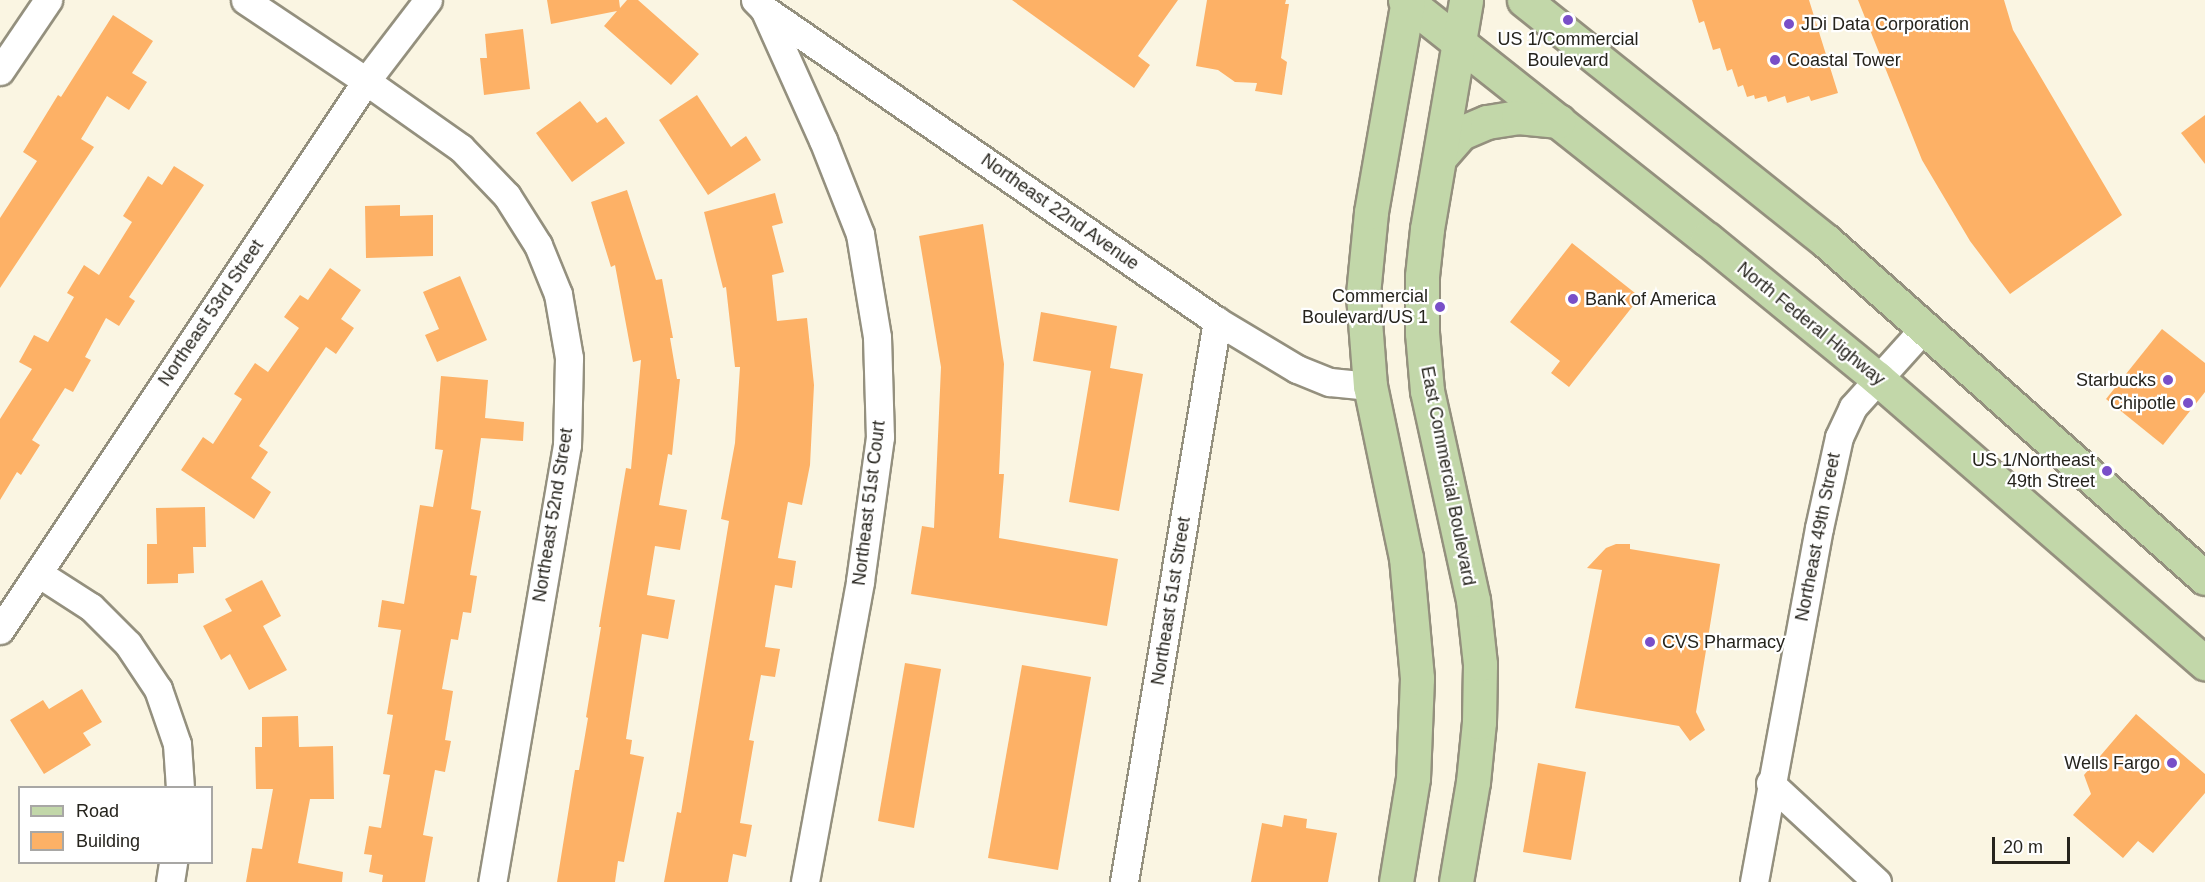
<!DOCTYPE html>
<style>
body{margin:0}
#map{position:relative;width:2205px;height:882px;overflow:hidden;background:#faf5e2;font-family:Helvetica,sans-serif}
div>[style]{position:absolute}
[style*='--x']{left:calc(var(--x)*1px);top:calc(var(--y)*1px);width:calc(var(--w)*1px);rotate:calc(var(--a)*1deg)}
.building>*{inset:0;background:#fdb166}
.roads{filter:drop-shadow(2px 0 #94907e) drop-shadow(-2px 0 #94907e) drop-shadow(0 2px #94907e) drop-shadow(0 -2px #94907e)}
.minor>*{height:27px;margin:-13.5px;padding:0 13.5px;transform-origin:13.5px;border-radius:13.5px;background:#fff}
.primary>*{height:33px;margin:-16.5px;padding:0 16.5px;transform-origin:16.5px;border-radius:16.5px;background:#c2d7a9}
.dots>*{width:16px;height:16px;translate:-50% -50%;box-sizing:border-box;border:3px solid #fff;border-radius:50%}
span{translate:-50% -50%;white-space:nowrap;text-align:center;line-height:1.15;-webkit-text-stroke:4.5px #fff;paint-order:stroke}
.poi-label{font-size:18px;color:#26241d}
.left{translate:0 -50%;text-align:left}
.right{translate:-100% -50%;text-align:right}
.street-label{font-size:18px;color:#26241d}
.legend{position:absolute;left:18px;top:786px;width:195px;height:78px;box-sizing:border-box;background:#fff;border:2px solid #a8a7a5;margin:0;padding:8px 10px;list-style:none;font-size:18px;color:#26241d}
.legend li{display:flex;align-items:center;gap:12px;height:30px}
.legend b{width:30px;border:2px solid #a8a7a5}
.scale{position:absolute;left:1992px;top:837px;width:78px;height:27px;box-sizing:border-box;border:3px solid #26241d;border-top:0;padding-left:8px;font-size:18px;line-height:21px;white-space:nowrap;color:#26241d;-webkit-text-stroke:4px #fff;paint-order:stroke}
</style>
<div id="map">
<div class="building">
<div style="clip-path:polygon(547px 0,619px 0,620px 8px,627px 0,638px 0,699px 54px,671px 85px,604px 26px,617px 11px,551px 24px)"></div>
<div style="clip-path:polygon(1012px 0,1178px 0,1138px 56px,1150px 65px,1134px 88px)"></div>
<div style="clip-path:polygon(1207px 0,1286px 0,1285px 4px,1289px 4px,1281px 58px,1287px 62px,1282px 95px,1255px 91px,1257px 83px,1235px 82px,1218px 70px,1196px 66px)"></div>
<div style="clip-path:polygon(1692px 0,1809px 0,1838px 93px,1811px 101px,1809px 96px,1787px 103px,1785px 96px,1768px 102px,1766px 96px,1755px 99px,1754px 95px,1747px 97px,1743px 85px,1738px 87px,1732px 69px,1727px 71px,1720px 48px,1713px 50px,1704px 21px,1699px 23px)"></div>
<div style="clip-path:polygon(1858px 0,2004px 0,2013px 30px,2122px 215px,2010px 294px,1970px 241px,1922px 160px)"></div>
<div style="clip-path:polygon(113px 15px,153px 41px,132px 73px,147px 82px,129px 110px,107px 96px,81px 139px,94px 147px,0 288px,0 218px,37px 161px,23px 152px,58px 95px,61px 97px)"></div>
<div style="clip-path:polygon(523px 29px,530px 89px,484px 95px,480px 58px,487px 58px,485px 34px)"></div>
<div style="clip-path:polygon(697px 95px,731px 147px,746px 136px,761px 160px,708px 195px,659px 120px)"></div>
<div style="clip-path:polygon(580px 101px,597px 123px,606px 117px,625px 143px,572px 182px,536px 133px)"></div>
<div style="clip-path:polygon(2205px 115px,2205px 164px,2181px 133px)"></div>
<div style="clip-path:polygon(174px 166px,204px 185px,129px 297px,135px 301px,119px 326px,106px 318px,85px 357px,91px 360px,73px 392px,65px 388px,32px 440px,40px 445px,21px 475px,17px 472px,0 500px,0 419px,32px 369px,19px 362px,34px 335px,48px 342px,74px 297px,67px 293px,84px 265px,99px 275px,132px 222px,123px 216px,148px 176px,162px 185px)"></div>
<div style="clip-path:polygon(627px 190px,656px 280px,662px 279px,673px 338px,670px 338px,677px 379px,680px 379px,672px 455px,668px 454px,659px 505px,687px 510px,680px 550px,655px 546px,647px 595px,675px 600px,668px 639px,642px 634px,626px 739px,632px 740px,630px 754px,644px 757px,624px 862px,618px 861px,615px 882px,557px 882px,575px 770px,579px 770px,588px 718px,586px 717px,601px 627px,599px 627px,626px 468px,631px 469px,641px 360px,633px 362px,615px 265px,611px 267px,591px 202px)"></div>
<div style="clip-path:polygon(775px 193px,783px 223px,772px 226px,784px 272px,772px 275px,777px 321px,807px 318px,814px 385px,810px 465px,802px 505px,788px 502px,778px 558px,796px 561px,792px 588px,775px 585px,765px 647px,780px 649px,775px 677px,761px 675px,749px 740px,754px 741px,740px 823px,752px 825px,746px 857px,733px 854px,728px 882px,664px 882px,677px 812px,681px 813px,729px 521px,721px 519px,735px 443px,740px 367px,735px 367px,726px 287px,723px 288px,704px 212px)"></div>
<div style="clip-path:polygon(400px 205px,400px 216px,433px 215px,433px 256px,366px 258px,365px 206px)"></div>
<div style="clip-path:polygon(983px 224px,1004px 364px,999px 474px,1004px 474px,999px 538px,1118px 559px,1107px 626px,911px 594px,922px 526px,934px 528px,941px 367px,919px 236px)"></div>
<div style="clip-path:polygon(1572px 243px,1640px 297px,1569px 387px,1551px 373px,1560px 361px,1510px 322px)"></div>
<div style="clip-path:polygon(330px 268px,361px 290px,341px 319px,354px 328px,336px 354px,326px 347px,259px 446px,268px 452px,251px 478px,271px 492px,254px 519px,181px 470px,203px 437px,213px 444px,242px 399px,234px 394px,255px 363px,268px 372px,299px 328px,284px 317px,300px 295px,308px 300px)"></div>
<div style="clip-path:polygon(460px 276px,487px 340px,437px 362px,425px 335px,439px 329px,423px 292px)"></div>
<div style="clip-path:polygon(1041px 312px,1117px 326px,1110px 368px,1143px 374px,1119px 511px,1069px 502px,1091px 371px,1033px 361px)"></div>
<div style="clip-path:polygon(2162px 329px,2205px 363px,2205px 392px,2163px 445px,2106px 399px)"></div>
<div style="clip-path:polygon(441px 376px,488px 380px,485px 418px,524px 422px,523px 441px,481px 438px,471px 509px,481px 511px,470px 575px,477px 576px,471px 613px,463px 612px,458px 640px,451px 639px,442px 689px,453px 691px,445px 740px,451px 741px,445px 772px,435px 770px,423px 835px,433px 837px,425px 882px,382px 882px,383px 875px,369px 872px,372px 855px,364px 854px,369px 826px,381px 828px,390px 775px,383px 774px,393px 715px,387px 714px,401px 630px,378px 627px,382px 600px,404px 604px,420px 505px,433px 507px,443px 450px,435px 449px)"></div>
<div style="clip-path:polygon(205px 507px,206px 547px,193px 547px,194px 573px,178px 574px,178px 583px,147px 584px,147px 544px,157px 544px,156px 508px)"></div>
<div style="clip-path:polygon(1616px 544px,1630px 544px,1630px 549px,1720px 564px,1696px 712px,1705px 730px,1690px 741px,1679px 726px,1575px 708px,1602px 570px,1587px 568px,1606px 548px)"></div>
<div style="clip-path:polygon(262px 580px,281px 616px,263px 626px,287px 670px,249px 690px,230px 654px,221px 660px,203px 626px,232px 611px,225px 599px)"></div>
<div style="clip-path:polygon(905px 663px,941px 669px,914px 828px,878px 821px)"></div>
<div style="clip-path:polygon(1022px 665px,1091px 677px,1058px 870px,988px 858px)"></div>
<div style="clip-path:polygon(82px 689px,102px 722px,83px 733px,91px 745px,44px 774px,10px 720px,43px 700px,49px 709px)"></div>
<div style="clip-path:polygon(2136px 714px,2205px 774px,2205px 793px,2153px 853px,2138px 841px,2123px 858px,2073px 815px,2091px 794px,2084px 775px)"></div>
<div style="clip-path:polygon(298px 716px,299px 747px,333px 746px,334px 799px,310px 799px,298px 863px,343px 872px,342px 882px,246px 882px,252px 848px,262px 849px,273px 789px,256px 789px,255px 747px,262px 747px,262px 717px)"></div>
<div style="clip-path:polygon(1538px 763px,1586px 772px,1571px 860px,1523px 852px)"></div>
<div style="clip-path:polygon(1284px 815px,1307px 819px,1306px 828px,1337px 833px,1328px 882px,1251px 882px,1262px 823px,1282px 827px)"></div>
</div>
<div class="roads">
<div class="minor">
<div style="--x:245;--y:0;--w:146;--a:33.8"></div>
<div style="--x:366;--y:81;--w:116;--a:35.2"></div>
<div style="--x:461;--y:148;--w:66;--a:46.2"></div>
<div style="--x:507;--y:196;--w:58;--a:57.7"></div>
<div style="--x:538;--y:245;--w:53;--a:67.8"></div>
<div style="--x:558;--y:294;--w:65;--a:80.2"></div>
<div style="--x:569;--y:358;--w:87;--a:91.3"></div>
<div style="--x:567;--y:445;--w:443;--a:99.7"></div>
<div style="--x:755;--y:0;--w:13;--a:45"></div>
<div style="--x:764;--y:9;--w:144;--a:65.8"></div>
<div style="--x:823;--y:140;--w:101;--a:68.5"></div>
<div style="--x:860;--y:234;--w:104;--a:80.6"></div>
<div style="--x:877;--y:337;--w:100;--a:88.3"></div>
<div style="--x:880;--y:437;--w:146;--a:97.9"></div>
<div style="--x:860;--y:582;--w:305;--a:100.4"></div>
<div style="--x:764;--y:9;--w:550;--a:34.56"></div>
<div style="--x:1217;--y:321;--w:93;--a:31"></div>
<div style="--x:1297;--y:369;--w:35;--a:22"></div>
<div style="--x:1330;--y:382;--w:40;--a:5.7"></div>
<div style="--x:0;--y:71;--w:86;--a:-55.9"></div>
<div style="--x:38;--y:573;--w:63;--a:32.7"></div>
<div style="--x:91;--y:607;--w:52;--a:45"></div>
<div style="--x:128;--y:644;--w:54;--a:56.3"></div>
<div style="--x:158;--y:689;--w:58;--a:70.9"></div>
<div style="--x:177;--y:744;--w:44;--a:86.1"></div>
<div style="--x:0;--y:630;--w:660;--a:-56.31"></div>
<div style="--x:366;--y:81;--w:102;--a:-52.6"></div>
<div style="--x:1770;--y:783;--w:146;--a:42.8"></div>
<div style="--x:170;--y:882;--w:20;--a:-81"></div>
<div style="--x:1124;--y:882;--w:569;--a:-80.59"></div>
<div style="--x:1754;--y:882;--w:360;--a:-79.6"></div>
<div style="--x:1819;--y:528;--w:93;--a:-77.6"></div>
<div style="--x:1839;--y:437;--w:33;--a:-65"></div>
<div style="--x:1853;--y:407;--w:108;--a:-48"></div>
</div>
<div class="primary">
<div style="--x:1405;--y:0;--w:385;--a:38.4"></div>
<div style="--x:1707;--y:239;--w:220;--a:39.3"></div>
<div style="--x:1877;--y:378;--w:435;--a:41"></div>
<div style="--x:1524;--y:0;--w:386;--a:38.6"></div>
<div style="--x:1826;--y:241;--w:507;--a:41.64"></div>
<div style="--x:1440;--y:157;--w:32;--a:-49"></div>
<div style="--x:1461;--y:133;--w:28;--a:-23"></div>
<div style="--x:1487;--y:122;--w:31;--a:-9"></div>
<div style="--x:1518;--y:117;--w:41;--a:5.6"></div>
<div style="--x:1396;--y:882;--w:105;--a:-80.7"></div>
<div style="--x:1413;--y:778;--w:100;--a:-87.7"></div>
<div style="--x:1417;--y:678;--w:121;--a:-95.2"></div>
<div style="--x:1406;--y:558;--w:176;--a:-101.8"></div>
<div style="--x:1370;--y:386;--w:92;--a:-94.4"></div>
<div style="--x:1363;--y:294;--w:82;--a:-84.4"></div>
<div style="--x:1371;--y:212;--w:215;--a:-80.1"></div>
<div style="--x:1456;--y:882;--w:101;--a:-80.4"></div>
<div style="--x:1473;--y:782;--w:60;--a:-84.3"></div>
<div style="--x:1479;--y:722;--w:58;--a:-89"></div>
<div style="--x:1480;--y:664;--w:64;--a:-96.2"></div>
<div style="--x:1473;--y:600;--w:214;--a:-102.4"></div>
<div style="--x:1427;--y:391;--w:58;--a:-94.9"></div>
<div style="--x:1422;--y:333;--w:57;--a:-90"></div>
<div style="--x:1422;--y:276;--w:47;--a:-83.9"></div>
<div style="--x:1427;--y:229;--w:232;--a:-80.3"></div>
</div>
</div>
<div class="dots">
<div style="left:1568px;top:20px;background:#794fc8"></div>
<div style="left:1789px;top:24px;background:#794fc8"></div>
<div style="left:1775px;top:60px;background:#794fc8"></div>
<div style="left:1573px;top:299px;background:#794fc8"></div>
<div style="left:1440px;top:307px;background:#794fc8"></div>
<div style="left:2168px;top:380px;background:#794fc8"></div>
<div style="left:2188px;top:403px;background:#794fc8"></div>
<div style="left:2107px;top:471px;background:#794fc8"></div>
<div style="left:1650px;top:642px;background:#794fc8"></div>
<div style="left:2172px;top:763px;background:#794fc8"></div>
</div>
<div class="poi-label">
<span class="left" style="left:1801px;top:24px">JDi Data Corporation</span>
<span style="left:1568px;top:50px">US 1/Commercial<br>Boulevard</span>
<span class="left" style="left:1787px;top:60px">Coastal Tower</span>
<span class="right" style="left:1428px;top:307px">Commercial<br>Boulevard/US 1</span>
<span class="left" style="left:1585px;top:299px">Bank of America</span>
<span class="right" style="left:2156px;top:380px">Starbucks</span>
<span class="right" style="left:2176px;top:403px">Chipotle</span>
<span class="right" style="left:2095px;top:471px">US 1/Northeast<br>49th Street</span>
<span class="left" style="left:1662px;top:642px">CVS Pharmacy</span>
<span class="right" style="left:2160px;top:763px">Wells Fargo</span>
</div>
<div class="street-label">
<span style="left:1060px;top:212px;rotate:35deg">Northeast 22nd Avenue</span>
<span style="left:211px;top:313px;rotate:-56deg">Northeast 53rd Street</span>
<span style="left:1811px;top:324px;rotate:39deg">North Federal Highway</span>
<span style="left:1448px;top:476px;rotate:79deg">East Commercial Boulevard</span>
<span style="left:869px;top:503px;rotate:-83deg">Northeast 51st Court</span>
<span style="left:553px;top:515px;rotate:-81deg">Northeast 52nd Street</span>
<span style="left:1818px;top:537px;rotate:-79deg">Northeast 49th Street</span>
<span style="left:1171px;top:601px;rotate:-81deg">Northeast 51st Street</span>
</div>
<ul class="legend">
<li><b style="height:8px;background:#c2d7a9"></b>Road</li>
<li><b style="height:16px;background:#fdb166"></b>Building</li>
</ul>
<div class="scale">20 m</div>
</div>
